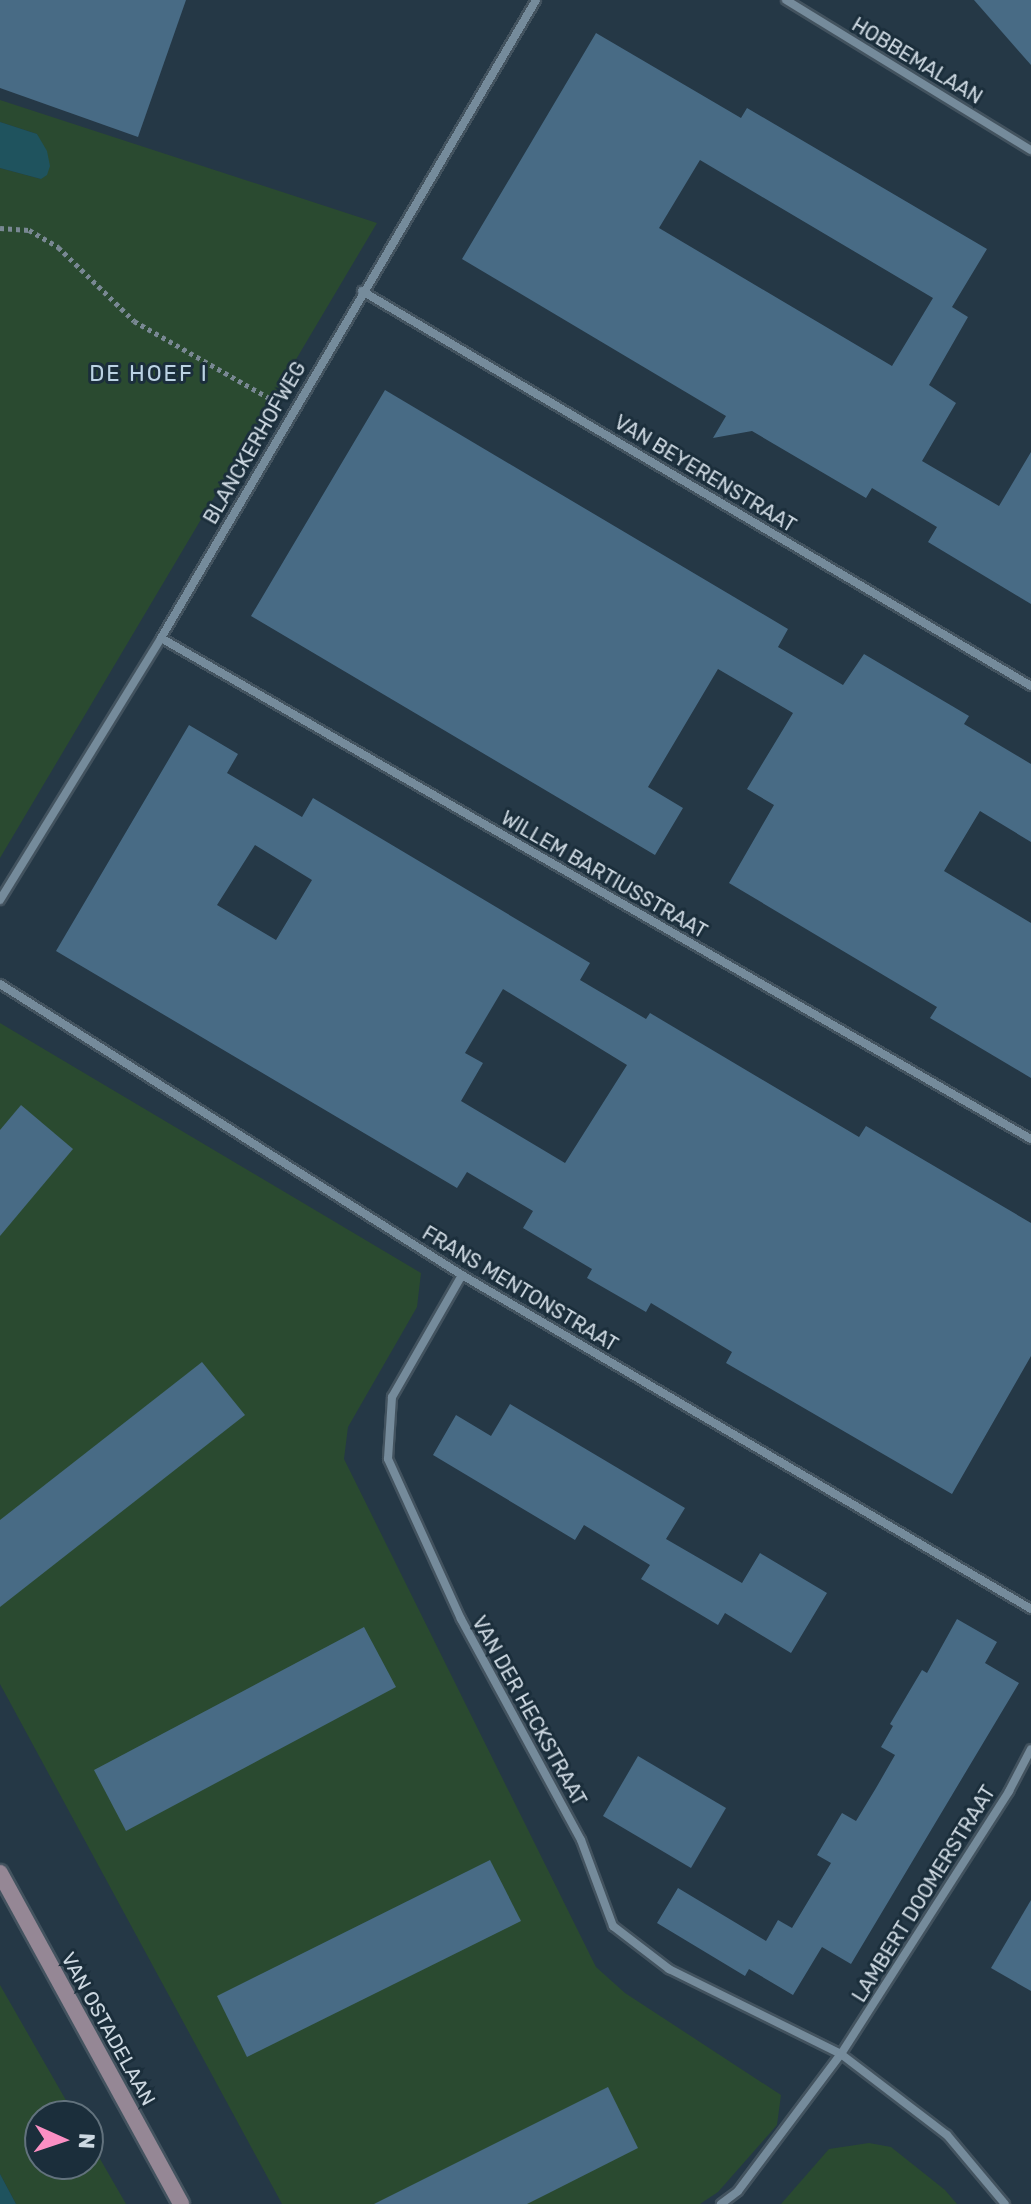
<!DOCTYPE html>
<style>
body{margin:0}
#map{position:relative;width:1031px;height:2204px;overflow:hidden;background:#253846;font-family:Rubik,sans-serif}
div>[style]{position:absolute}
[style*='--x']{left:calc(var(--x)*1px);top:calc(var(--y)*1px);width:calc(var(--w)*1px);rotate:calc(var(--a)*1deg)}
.green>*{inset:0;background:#2a4a30}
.water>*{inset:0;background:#1f535e}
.building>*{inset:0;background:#486b85}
.path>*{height:5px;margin-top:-2.5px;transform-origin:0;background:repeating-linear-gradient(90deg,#798893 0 4px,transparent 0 8px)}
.roads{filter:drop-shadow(2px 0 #43535f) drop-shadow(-2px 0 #43535f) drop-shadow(0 2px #43535f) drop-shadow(0 -2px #43535f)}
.street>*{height:8px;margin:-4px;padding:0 4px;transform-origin:4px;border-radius:4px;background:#758b9b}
.secondary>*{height:16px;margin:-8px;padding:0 8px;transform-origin:8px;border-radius:8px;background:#958795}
span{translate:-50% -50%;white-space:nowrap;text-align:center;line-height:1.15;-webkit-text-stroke:6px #1b2e3b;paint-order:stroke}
.street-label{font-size:20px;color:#cdd8e1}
.neighbourhood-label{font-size:22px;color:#bbd2e3;letter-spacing:2px}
.north{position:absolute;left:24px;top:2100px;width:80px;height:80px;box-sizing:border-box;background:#1b2e3b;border:2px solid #62727d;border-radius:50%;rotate:93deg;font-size:22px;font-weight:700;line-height:32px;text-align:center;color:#cdd8e1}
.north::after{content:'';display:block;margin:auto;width:28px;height:36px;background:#fb8fc3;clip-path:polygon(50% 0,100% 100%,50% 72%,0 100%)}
</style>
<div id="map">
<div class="green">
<div style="clip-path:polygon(0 100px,377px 223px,0 858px,0 168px,41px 179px,37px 134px,0 122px)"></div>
<div style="clip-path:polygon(0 1023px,421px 1273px,417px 1307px,348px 1427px,344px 1459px,596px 1967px,625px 1993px,781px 2095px,777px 2125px,718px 2192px,700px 2204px,282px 2204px,0 1684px)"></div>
<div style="clip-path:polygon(0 1985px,75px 2116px,40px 2116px,40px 2164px,88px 2164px,88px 2138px,126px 2204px,16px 2204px,0 2174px)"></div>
<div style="clip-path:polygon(869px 2143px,891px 2147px,945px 2190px,957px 2204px,781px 2204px,829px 2149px)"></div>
</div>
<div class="water">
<div style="clip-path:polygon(0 122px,37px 134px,47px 151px,50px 166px,47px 175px,41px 179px,0 168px)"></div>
<div style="clip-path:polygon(0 2174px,16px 2204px,0 2204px)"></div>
</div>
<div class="building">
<div style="clip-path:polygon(0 0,186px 0,138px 137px,0 88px)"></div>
<div style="clip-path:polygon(974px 0,1031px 0,1031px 65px)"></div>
<div style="clip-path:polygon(evenodd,596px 33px,741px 118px,747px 108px,987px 249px,952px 307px,968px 317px,929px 385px,956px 403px,922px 461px,999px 506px,1031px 452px,1031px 604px,928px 542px,937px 527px,872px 488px,866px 498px,752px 431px,713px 438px,726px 416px,462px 259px,596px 33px,700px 160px,933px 298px,892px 366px,659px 228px,700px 160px)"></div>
<div style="clip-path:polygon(385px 390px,788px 629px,778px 647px,843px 685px,864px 654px,969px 716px,964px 724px,1031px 764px,1031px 842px,980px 811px,944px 871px,1031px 923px,1031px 1078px,930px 1018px,937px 1007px,729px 883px,774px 805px,747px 789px,793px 713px,718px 669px,648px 787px,683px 808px,655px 855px,251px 616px)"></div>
<div style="clip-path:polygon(evenodd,189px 725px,238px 754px,227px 773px,302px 817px,313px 798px,590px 963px,580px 980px,646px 1019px,650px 1013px,859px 1137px,866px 1126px,1031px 1223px,1031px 1356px,952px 1494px,726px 1363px,732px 1352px,651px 1303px,646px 1312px,587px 1278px,592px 1269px,523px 1228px,533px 1211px,467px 1172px,457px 1188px,56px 951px,189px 725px,255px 845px,312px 880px,276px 940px,217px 905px,255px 845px,189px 725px,503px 989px,627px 1065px,565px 1163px,461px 1101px,483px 1063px,465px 1053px,503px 989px)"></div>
<div style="clip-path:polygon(21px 1105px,73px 1149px,0 1236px,0 1130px)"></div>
<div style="clip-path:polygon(202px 1362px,245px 1415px,0 1607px,0 1520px)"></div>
<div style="clip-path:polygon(510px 1404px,685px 1508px,666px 1539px,742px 1583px,760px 1553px,827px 1593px,791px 1653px,725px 1613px,718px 1625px,641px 1579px,650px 1565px,584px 1525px,575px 1540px,433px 1455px,456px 1415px,491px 1436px)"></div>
<div style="clip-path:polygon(957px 1619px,997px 1642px,985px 1663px,1019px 1683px,851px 1964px,822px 1947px,793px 1995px,749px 1969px,745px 1976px,657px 1923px,678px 1888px,766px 1941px,778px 1920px,792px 1928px,831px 1863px,817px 1855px,842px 1813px,856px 1821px,876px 1788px,895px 1755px,881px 1747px,893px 1726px,890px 1724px,922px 1670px,927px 1673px)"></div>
<div style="clip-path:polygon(364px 1627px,396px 1687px,126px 1831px,94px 1770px)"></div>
<div style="clip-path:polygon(638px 1756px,726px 1808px,691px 1868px,603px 1816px)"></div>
<div style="clip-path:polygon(490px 1860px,521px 1921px,247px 2057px,217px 1996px)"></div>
<div style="clip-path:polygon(1031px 1900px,1031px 1991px,991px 1968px)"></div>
<div style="clip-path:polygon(608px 2087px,638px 2148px,547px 2194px,527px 2204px,374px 2204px)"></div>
</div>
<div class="path">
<div style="--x:0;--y:228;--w:29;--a:4"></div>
<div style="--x:29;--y:230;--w:34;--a:30"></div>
<div style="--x:58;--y:247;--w:106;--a:44.2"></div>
<div style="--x:134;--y:321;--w:158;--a:29.7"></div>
</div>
<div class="roads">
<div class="street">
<div style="--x:786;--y:0;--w:287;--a:31.5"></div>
<div style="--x:362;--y:291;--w:777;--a:30.56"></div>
<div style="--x:161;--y:638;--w:1004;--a:29.94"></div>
<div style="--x:0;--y:900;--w:308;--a:-58.4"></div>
<div style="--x:161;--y:638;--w:740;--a:-59.55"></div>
<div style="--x:0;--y:984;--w:546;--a:32.21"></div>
<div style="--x:462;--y:1275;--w:660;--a:30.41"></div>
<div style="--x:462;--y:1275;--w:141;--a:119.8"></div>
<div style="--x:392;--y:1397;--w:62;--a:93.7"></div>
<div style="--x:388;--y:1459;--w:176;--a:65.5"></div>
<div style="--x:461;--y:1619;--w:251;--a:61.5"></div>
<div style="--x:581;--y:1840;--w:92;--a:69.6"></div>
<div style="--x:613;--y:1926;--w:71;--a:37.5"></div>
<div style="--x:669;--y:1969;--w:192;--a:26.3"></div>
<div style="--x:841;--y:2054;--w:133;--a:37.4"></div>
<div style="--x:947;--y:2135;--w:90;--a:50"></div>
<div style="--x:721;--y:2204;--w:21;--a:-37"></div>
<div style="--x:738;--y:2191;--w:171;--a:-53.1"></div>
<div style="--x:841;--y:2054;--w:312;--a:-57.4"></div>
<div style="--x:1009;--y:1791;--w:47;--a:-62.4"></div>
</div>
<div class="secondary">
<div style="--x:0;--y:1873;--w:377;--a:61.3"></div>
</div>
</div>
<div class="street-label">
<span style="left:917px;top:61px;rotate:31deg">HOBBEMALAAN</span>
<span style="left:255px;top:443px;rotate:-60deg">BLANCKERHOFWEG</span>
<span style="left:705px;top:474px;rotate:31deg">VAN BEYERENSTRAAT</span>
<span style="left:604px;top:875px;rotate:30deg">WILLEM BARTIUSSTRAAT</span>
<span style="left:520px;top:1289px;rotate:31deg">FRANS MENTONSTRAAT</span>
<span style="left:529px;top:1711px;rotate:61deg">VAN DER HECKSTRAAT</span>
<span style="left:924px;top:1894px;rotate:-58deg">LAMBERT DOOMERSTRAAT</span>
<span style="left:108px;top:2029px;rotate:61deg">VAN OSTADELAAN</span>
</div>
<div class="neighbourhood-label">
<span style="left:149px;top:374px">DE HOEF I</span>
</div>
<div class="north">N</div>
</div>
